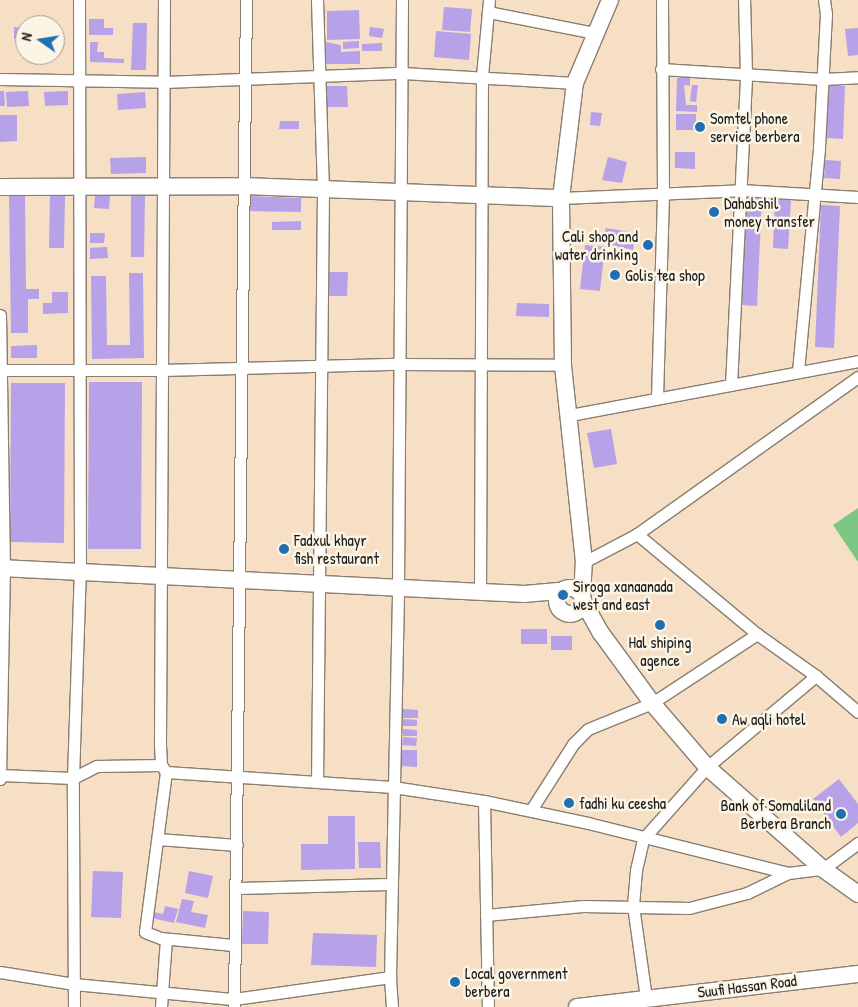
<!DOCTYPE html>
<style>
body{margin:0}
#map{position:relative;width:858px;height:1007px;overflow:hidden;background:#f6dfc4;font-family:"Patrick Hand",sans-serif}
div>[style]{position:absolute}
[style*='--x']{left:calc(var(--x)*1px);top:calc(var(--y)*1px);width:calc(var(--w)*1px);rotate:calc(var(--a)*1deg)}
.green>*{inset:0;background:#7dc785}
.building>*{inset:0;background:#b7a1e8}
.roads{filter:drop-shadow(1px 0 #897e70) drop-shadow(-1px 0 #897e70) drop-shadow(0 1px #897e70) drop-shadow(0 -1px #897e70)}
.street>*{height:11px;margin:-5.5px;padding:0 5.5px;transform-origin:5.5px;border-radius:5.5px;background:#fff}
.secondary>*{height:16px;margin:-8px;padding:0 8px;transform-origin:8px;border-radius:8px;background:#fff}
.secondary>.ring{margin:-8px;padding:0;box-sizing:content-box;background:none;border:16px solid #fff;border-radius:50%}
.dots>*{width:14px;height:14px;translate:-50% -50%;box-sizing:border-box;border:2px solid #fcf5e5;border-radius:50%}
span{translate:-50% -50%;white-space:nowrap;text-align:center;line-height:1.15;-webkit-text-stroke:5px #fcf5e5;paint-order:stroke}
.poi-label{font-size:16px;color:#1c1c1c}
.left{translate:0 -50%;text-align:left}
.right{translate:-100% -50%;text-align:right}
.street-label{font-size:16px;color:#1c1c1c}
.north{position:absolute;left:15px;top:15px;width:50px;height:50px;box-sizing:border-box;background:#fcf5e5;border:1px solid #a29e95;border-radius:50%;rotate:283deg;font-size:14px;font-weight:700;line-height:20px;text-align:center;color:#1c1c1c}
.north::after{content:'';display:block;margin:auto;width:18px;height:22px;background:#1f6fb2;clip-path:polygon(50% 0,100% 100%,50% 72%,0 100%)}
</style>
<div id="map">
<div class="green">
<div style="clip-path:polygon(858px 508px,858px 562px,833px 525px)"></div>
</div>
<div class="building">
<div style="clip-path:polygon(444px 7px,472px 9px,470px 32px,442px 30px)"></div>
<div style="clip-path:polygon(359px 10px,360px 39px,327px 40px,327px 11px)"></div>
<div style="clip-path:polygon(89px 19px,104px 19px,104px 28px,113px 28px,113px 35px,89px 35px)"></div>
<div style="clip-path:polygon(133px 23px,147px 23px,146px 70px,131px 70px)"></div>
<div style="clip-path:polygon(14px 27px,25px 28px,25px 40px,14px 39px)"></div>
<div style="clip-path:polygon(370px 27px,384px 29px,382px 38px,369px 36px)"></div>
<div style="clip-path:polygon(858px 28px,858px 55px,848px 56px,845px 29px)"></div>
<div style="clip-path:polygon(436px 31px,471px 34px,469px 60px,434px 57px)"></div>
<div style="clip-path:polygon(359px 41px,359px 48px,343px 49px,343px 42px)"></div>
<div style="clip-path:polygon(90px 42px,98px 42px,97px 52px,104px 52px,104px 58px,124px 59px,124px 63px,90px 62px)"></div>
<div style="clip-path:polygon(326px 42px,341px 45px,341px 52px,360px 51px,360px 64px,326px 64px)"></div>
<div style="clip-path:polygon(382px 43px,382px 51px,362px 51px,362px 44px)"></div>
<div style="clip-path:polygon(677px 78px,690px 78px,690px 86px,684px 85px,686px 105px,697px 105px,697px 112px,676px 111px)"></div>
<div style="clip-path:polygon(692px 85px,698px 85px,696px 102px,690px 101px)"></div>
<div style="clip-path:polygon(828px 85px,845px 86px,843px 139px,826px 138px)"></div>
<div style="clip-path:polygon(326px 86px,347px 86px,348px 107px,326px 107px)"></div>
<div style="clip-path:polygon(0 91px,4px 91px,5px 106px,0 106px)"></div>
<div style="clip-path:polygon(28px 91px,29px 106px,7px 107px,6px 92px)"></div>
<div style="clip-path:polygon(68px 91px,68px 105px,45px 106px,44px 92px)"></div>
<div style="clip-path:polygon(145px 92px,146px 108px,118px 110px,117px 94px)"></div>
<div style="clip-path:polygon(591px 112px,602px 113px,600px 126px,590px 125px)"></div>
<div style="clip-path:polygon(676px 114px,696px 114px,696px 130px,676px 130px)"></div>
<div style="clip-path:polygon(0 115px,17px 115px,17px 141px,0 142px)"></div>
<div style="clip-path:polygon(280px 121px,299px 121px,299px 129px,279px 129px)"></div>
<div style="clip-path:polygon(675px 152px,695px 152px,695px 169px,675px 168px)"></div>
<div style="clip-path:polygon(146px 157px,146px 173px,111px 174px,110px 158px)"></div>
<div style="clip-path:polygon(608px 157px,627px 162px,622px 183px,602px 180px)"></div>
<div style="clip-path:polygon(825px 160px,841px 161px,840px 179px,824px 178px)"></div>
<div style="clip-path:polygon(9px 194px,25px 194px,26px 289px,39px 289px,39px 299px,28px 299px,28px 333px,11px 333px)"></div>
<div style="clip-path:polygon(50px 195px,65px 195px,64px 248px,49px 248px)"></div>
<div style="clip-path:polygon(95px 195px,110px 195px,109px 209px,94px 208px)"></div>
<div style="clip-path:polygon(131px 195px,145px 195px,144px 257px,131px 257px)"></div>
<div style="clip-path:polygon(247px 196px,301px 198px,301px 212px,246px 211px)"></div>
<div style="clip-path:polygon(747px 196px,762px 196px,757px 306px,742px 305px)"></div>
<div style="clip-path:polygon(775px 199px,791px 200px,788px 249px,773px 248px)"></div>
<div style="clip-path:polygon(821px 205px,840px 206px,834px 348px,815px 347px)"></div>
<div style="clip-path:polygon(301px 221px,301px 230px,272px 230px,272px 222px)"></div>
<div style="clip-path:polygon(606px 228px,636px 233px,633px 250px,602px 243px)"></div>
<div style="clip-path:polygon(90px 233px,105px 233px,104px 243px,90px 243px)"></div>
<div style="clip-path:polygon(585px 245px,605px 247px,600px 291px,580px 289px)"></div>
<div style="clip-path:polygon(107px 247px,108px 258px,90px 259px,90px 248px)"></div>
<div style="clip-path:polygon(329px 272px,348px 272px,347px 296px,329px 296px)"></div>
<div style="clip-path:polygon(129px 273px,143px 273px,144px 358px,92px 359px,91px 276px,106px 276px,107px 345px,130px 345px)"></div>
<div style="clip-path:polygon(52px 292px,68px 292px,68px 313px,43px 314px,43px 303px,52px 303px)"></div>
<div style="clip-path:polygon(517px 303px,549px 304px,549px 317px,516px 316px)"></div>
<div style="clip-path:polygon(37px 345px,37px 358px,11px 358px,11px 346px)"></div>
<div style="clip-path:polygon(89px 382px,142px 382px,141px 549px,88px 549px)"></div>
<div style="clip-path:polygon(11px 383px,65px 383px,64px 543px,10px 542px)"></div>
<div style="clip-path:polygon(611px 429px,617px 464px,594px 468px,587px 433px)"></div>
<div style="clip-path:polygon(521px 629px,547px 629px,547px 644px,521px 644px)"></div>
<div style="clip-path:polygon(551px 636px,572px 636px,572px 650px,551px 650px)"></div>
<div style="clip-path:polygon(403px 709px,418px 710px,418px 718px,403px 718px)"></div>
<div style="clip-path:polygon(403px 719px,417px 720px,417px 726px,403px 726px)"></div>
<div style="clip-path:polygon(403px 729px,417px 730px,417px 736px,403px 736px)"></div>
<div style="clip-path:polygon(403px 737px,417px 738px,416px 746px,402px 745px)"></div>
<div style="clip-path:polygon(402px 750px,417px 750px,417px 767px,401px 766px)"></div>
<div style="clip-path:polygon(839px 779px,858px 804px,858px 823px,841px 837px,813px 799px)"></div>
<div style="clip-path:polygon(328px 816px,355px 816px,355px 869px,301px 870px,301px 844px,328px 844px)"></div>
<div style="clip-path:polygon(358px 842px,380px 842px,381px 868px,359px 868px)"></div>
<div style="clip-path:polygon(93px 871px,123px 872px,121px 918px,91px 917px)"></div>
<div style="clip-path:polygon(189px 871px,213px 876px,208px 898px,185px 893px)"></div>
<div style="clip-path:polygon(182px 899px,194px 901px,191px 912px,208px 915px,205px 928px,176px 922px)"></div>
<div style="clip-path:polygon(165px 906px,178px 909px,174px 923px,147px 917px,149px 911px,163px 914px)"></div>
<div style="clip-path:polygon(243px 911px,269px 912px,268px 944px,242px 944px)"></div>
<div style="clip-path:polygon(313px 933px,377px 935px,376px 967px,311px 965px)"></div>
</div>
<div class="roads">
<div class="street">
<div style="--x:164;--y:0;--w:745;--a:90.31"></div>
<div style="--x:160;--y:745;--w:20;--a:87"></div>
<div style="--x:161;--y:765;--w:9;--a:54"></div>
<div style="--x:166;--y:772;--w:227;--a:3.8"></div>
<div style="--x:393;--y:787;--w:92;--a:8.7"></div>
<div style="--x:484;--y:801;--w:106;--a:11.9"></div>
<div style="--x:588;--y:823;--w:206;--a:14"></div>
<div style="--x:788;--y:873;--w:35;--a:-7"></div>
<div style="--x:823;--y:869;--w:44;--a:-36.6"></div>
<div style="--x:317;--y:0;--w:191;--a:88.2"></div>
<div style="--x:323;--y:191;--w:589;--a:90.58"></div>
<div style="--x:488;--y:12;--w:109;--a:11.1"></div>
<div style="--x:661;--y:69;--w:162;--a:3.5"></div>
<div style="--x:823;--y:79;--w:35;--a:-3"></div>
<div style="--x:0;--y:79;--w:164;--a:1"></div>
<div style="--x:164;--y:82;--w:238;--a:-2.2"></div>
<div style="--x:402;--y:73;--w:173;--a:3.3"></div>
<div style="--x:561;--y:198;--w:180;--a:-2.5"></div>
<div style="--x:741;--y:190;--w:117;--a:3.4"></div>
<div style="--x:0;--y:315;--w:253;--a:89.1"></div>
<div style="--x:4;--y:568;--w:211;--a:91.1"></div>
<div style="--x:0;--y:370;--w:162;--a:0"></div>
<div style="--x:162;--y:370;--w:236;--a:-1.5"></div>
<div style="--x:398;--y:364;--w:165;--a:0.3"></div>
<div style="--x:798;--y:371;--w:225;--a:-84.6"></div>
<div style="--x:819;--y:147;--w:133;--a:-87"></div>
<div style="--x:826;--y:14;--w:14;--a:-98"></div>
<div style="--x:731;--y:385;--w:311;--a:-87.2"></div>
<div style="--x:746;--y:74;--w:74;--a:-91.5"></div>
<div style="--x:657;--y:398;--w:205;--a:-88.3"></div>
<div style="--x:663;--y:193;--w:193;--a:-90.3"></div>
<div style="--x:570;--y:415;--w:293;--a:-10.6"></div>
<div style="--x:637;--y:534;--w:156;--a:39.8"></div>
<div style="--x:757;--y:634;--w:72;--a:35.4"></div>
<div style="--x:816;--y:676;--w:55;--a:40.6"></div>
<div style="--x:584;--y:562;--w:60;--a:-27.8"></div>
<div style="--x:637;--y:534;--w:271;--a:-35.4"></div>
<div style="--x:480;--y:592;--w:516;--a:-89.78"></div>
<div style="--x:482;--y:76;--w:76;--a:-84.7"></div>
<div style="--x:166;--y:772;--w:161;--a:97.5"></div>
<div style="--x:145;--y:932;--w:17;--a:21"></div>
<div style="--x:161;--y:938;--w:72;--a:5.6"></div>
<div style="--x:0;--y:775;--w:73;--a:2.4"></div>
<div style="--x:73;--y:778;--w:27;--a:-27"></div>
<div style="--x:97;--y:766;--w:64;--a:-0.9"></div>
<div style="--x:484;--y:801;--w:206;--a:88.9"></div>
<div style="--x:531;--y:810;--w:78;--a:-57.5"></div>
<div style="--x:573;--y:744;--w:21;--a:-45"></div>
<div style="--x:588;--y:729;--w:69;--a:-22.1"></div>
<div style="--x:652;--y:703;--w:126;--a:-33.3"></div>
<div style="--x:158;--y:839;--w:79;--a:4.3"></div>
<div style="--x:235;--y:888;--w:157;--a:-1.5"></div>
<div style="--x:486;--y:915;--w:97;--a:-5.3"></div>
<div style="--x:583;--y:906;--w:106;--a:1.1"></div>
<div style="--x:689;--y:908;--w:60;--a:-14.5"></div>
<div style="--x:747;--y:893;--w:46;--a:-26"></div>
<div style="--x:0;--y:972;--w:75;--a:9.2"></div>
<div style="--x:74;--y:984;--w:161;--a:5.4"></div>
<div style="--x:234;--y:999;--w:158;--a:-8"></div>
<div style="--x:646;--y:998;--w:94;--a:-98"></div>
<div style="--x:633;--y:905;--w:35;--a:-85"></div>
<div style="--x:636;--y:870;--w:32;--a:-77"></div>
<div style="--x:643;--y:839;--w:96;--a:-48.4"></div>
<div style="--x:707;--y:767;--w:142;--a:-39.9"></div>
<div style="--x:74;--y:1007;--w:229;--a:-90.3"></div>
<div style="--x:73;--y:778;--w:206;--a:-88.1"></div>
<div style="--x:80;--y:572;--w:572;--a:-90.1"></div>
<div style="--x:161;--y:1007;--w:68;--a:-85.8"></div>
<div style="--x:234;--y:1007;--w:1007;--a:-89.32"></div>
<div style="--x:392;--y:1007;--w:30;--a:-94"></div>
<div style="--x:390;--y:977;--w:389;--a:-88.8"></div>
<div style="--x:398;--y:588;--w:588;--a:-89.61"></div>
</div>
<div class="secondary">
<div style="--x:0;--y:187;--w:244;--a:-0.2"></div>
<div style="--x:244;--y:186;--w:317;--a:2.2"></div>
<div style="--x:0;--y:568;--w:525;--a:2.84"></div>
<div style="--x:524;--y:594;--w:37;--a:-5"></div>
<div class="ring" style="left:557px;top:588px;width:10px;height:10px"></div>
<div style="--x:582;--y:597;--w:35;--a:-87"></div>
<div style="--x:584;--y:562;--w:198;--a:-96.1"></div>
<div style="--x:563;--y:365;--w:167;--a:-90.7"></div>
<div style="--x:561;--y:198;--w:116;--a:-83.1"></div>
<div style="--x:575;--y:83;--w:90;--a:-67.1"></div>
<div style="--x:583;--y:601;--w:37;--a:61"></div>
<div style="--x:601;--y:633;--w:87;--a:53.9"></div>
<div style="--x:652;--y:703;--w:84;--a:49.3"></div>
<div style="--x:707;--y:767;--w:154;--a:41.3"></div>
<div style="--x:823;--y:869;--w:43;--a:35.5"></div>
<div style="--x:577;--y:1007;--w:283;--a:-6.7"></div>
</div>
</div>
<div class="dots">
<div style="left:700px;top:127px;background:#1f6fb2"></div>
<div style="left:714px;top:212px;background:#1f6fb2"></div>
<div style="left:648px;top:245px;background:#1f6fb2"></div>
<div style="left:615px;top:275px;background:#1f6fb2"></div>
<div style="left:284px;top:549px;background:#1f6fb2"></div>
<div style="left:563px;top:595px;background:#1f6fb2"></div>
<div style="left:660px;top:625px;background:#1f6fb2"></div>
<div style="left:722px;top:719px;background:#1f6fb2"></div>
<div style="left:569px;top:803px;background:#1f6fb2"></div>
<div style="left:841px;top:814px;background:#1f6fb2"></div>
<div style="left:455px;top:982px;background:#1f6fb2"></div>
</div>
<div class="poi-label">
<span class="left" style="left:710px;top:127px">Somtel phone<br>service berbera</span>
<span class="left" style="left:724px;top:212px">Dahabshil<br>money transfer</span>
<span class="right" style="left:638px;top:245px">Cali shop and<br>water drinking</span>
<span class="left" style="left:625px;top:275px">Golis tea shop</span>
<span class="left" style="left:294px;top:549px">Fadxul khayr<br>fish restaurant</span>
<span class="left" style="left:573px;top:595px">Siroga xanaanada<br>west and east</span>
<span style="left:660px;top:651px">Hal shiping<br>agence</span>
<span class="left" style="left:732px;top:719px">Aw aqli hotel</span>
<span class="left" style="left:579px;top:803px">fadhi ku ceesha</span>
<span class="right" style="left:831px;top:814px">Bank of Somaliland<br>Berbera Branch</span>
<span class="left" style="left:465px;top:982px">Local government<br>berbera</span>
</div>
<div class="street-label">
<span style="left:747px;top:986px;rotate:-7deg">Suufi Hassan Road</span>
</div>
<div class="north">N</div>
</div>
